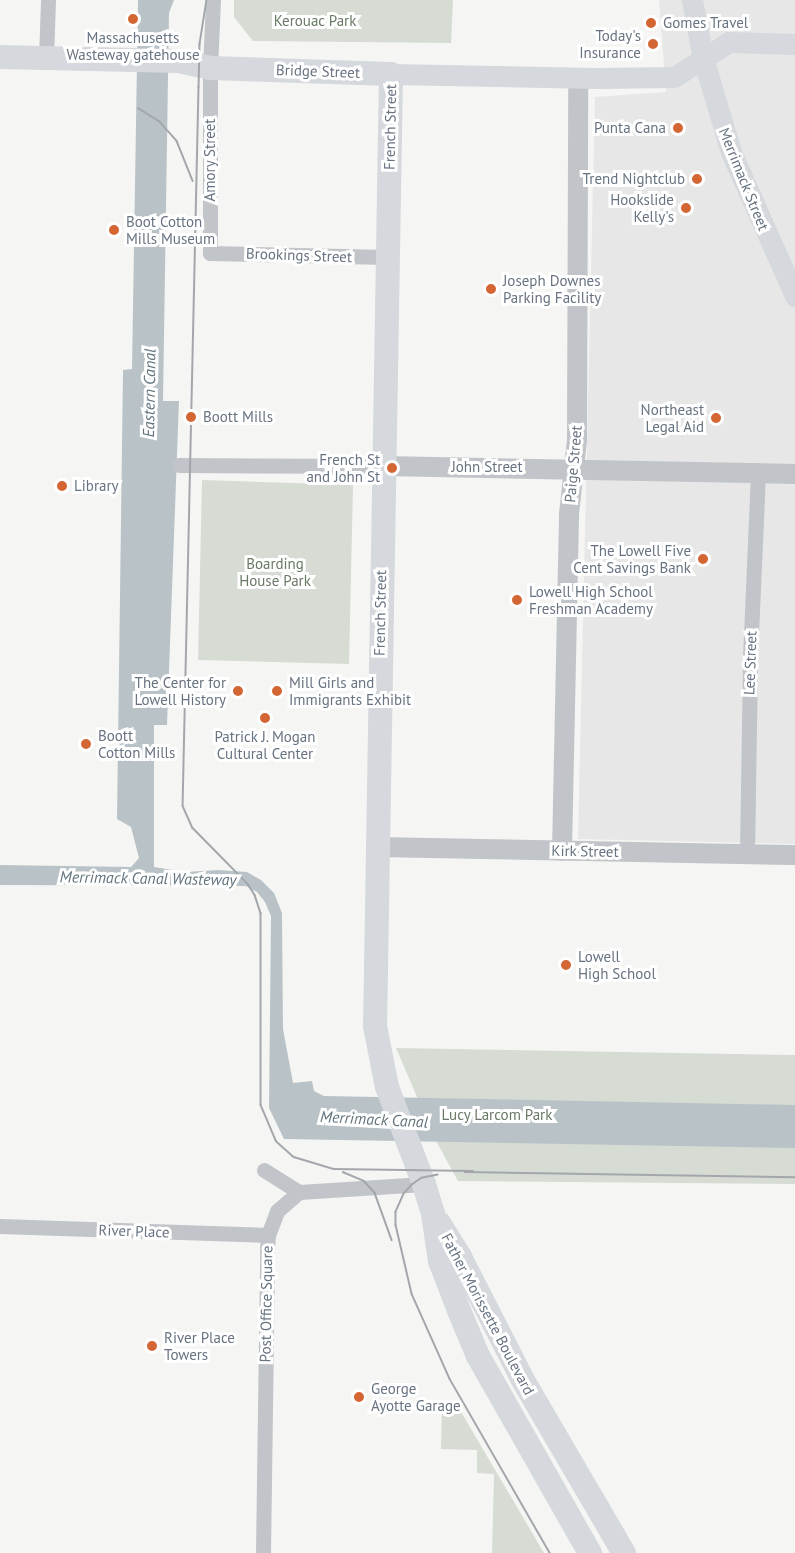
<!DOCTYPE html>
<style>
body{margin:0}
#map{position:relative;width:795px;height:1553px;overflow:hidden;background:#f5f6f3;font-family:"PT Sans",sans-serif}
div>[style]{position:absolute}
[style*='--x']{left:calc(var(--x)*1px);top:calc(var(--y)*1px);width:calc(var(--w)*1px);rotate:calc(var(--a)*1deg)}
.built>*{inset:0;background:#e6e7e6}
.green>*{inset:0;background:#d6dcd4}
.water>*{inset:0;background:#b9c3c7}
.minor>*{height:15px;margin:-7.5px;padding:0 7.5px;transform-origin:7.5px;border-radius:7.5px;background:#c1c4c8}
.tertiary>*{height:20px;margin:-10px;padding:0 10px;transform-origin:10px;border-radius:10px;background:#c1c4c8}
.secondary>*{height:21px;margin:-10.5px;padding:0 10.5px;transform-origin:10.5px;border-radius:10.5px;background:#d5d8dc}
.primary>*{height:24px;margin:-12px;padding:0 12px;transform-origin:12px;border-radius:12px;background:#d5d8dc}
.tram>*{height:1.5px;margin:-0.75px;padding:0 0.75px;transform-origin:0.75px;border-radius:0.75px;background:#a3a7ac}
.dots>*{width:16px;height:16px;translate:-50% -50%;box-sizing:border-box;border:3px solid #fff;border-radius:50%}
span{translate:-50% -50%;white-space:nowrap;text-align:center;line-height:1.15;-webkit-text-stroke:6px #fff;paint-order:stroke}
.park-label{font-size:15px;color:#687965}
.poi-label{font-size:15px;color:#677381}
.left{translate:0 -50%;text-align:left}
.right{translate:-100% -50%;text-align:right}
.street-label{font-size:15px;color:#677381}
.water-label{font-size:16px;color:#63747e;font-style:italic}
</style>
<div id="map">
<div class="built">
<div style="clip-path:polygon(659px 0,795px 0,795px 844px,578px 839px,595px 97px,666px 92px)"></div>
</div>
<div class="green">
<div style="clip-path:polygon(234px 0,453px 0,451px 43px,253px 41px,234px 17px)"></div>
<div style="clip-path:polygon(202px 480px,353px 485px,349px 664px,198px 660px)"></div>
<div style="clip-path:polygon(396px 1048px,795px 1055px,795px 1184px,458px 1181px,436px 1141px)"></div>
<div style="clip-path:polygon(442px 1405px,457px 1405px,544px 1553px,492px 1553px,494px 1474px,477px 1473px,477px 1450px,441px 1449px)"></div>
</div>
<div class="water">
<div style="clip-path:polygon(138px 0,174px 0,169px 13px,163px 401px,179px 401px,167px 725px,154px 725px,154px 867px,185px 872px,218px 870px,247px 872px,261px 880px,274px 893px,282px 913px,283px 1029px,293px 1083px,312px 1081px,314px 1091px,324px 1096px,795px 1105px,795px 1148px,284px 1139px,269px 1108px,271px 916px,265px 902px,257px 892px,246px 886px,0 885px,0 865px,131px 867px,139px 858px,131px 827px,117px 819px,123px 370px,132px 369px)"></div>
</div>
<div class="minor">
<div style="--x:213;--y:0;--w:68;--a:92.5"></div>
<div style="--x:210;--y:68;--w:185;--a:90"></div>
<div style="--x:210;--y:253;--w:177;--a:1.3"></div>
<div style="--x:46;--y:58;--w:58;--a:-88"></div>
<div style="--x:179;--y:465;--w:205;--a:0.3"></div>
<div style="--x:747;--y:854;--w:197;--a:-89.1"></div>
<div style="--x:750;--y:657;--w:185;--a:-87.5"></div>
<div style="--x:264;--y:1170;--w:41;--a:32.2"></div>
<div style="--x:0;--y:1226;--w:268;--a:1.9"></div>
<div style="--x:263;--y:1553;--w:304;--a:-89.2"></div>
<div style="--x:267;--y:1249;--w:14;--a:-86"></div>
<div style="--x:268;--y:1235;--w:26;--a:-69"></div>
<div style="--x:277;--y:1211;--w:29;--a:-41"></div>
<div style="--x:299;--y:1192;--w:125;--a:-3.7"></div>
</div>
<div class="tertiary">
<div style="--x:384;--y:466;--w:411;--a:1.1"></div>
<div style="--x:376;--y:847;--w:419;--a:1.1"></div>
<div style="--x:562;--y:851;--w:337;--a:-88.8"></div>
<div style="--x:569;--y:514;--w:74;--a:-83.8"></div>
<div style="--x:577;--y:440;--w:362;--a:-89.8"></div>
</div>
<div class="secondary">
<div style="--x:692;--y:0;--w:59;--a:79.3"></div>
<div style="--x:703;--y:58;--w:98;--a:73.4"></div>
<div style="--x:731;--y:152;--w:158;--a:66"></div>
<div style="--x:391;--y:74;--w:205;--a:1.1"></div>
<div style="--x:596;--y:78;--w:78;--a:-0.7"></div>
<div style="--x:674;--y:77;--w:65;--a:-32.5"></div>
<div style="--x:729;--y:42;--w:66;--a:1.7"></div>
</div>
<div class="primary">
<div style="--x:0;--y:57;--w:178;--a:1.3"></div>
<div style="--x:178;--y:61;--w:33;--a:12"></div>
<div style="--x:210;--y:68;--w:181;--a:1.9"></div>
<div style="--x:391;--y:74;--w:952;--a:90.96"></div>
<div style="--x:375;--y:1026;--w:62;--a:78.9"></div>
<div style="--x:387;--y:1087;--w:104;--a:69.1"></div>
<div style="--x:424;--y:1184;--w:31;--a:73"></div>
<div style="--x:433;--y:1214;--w:48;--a:81.5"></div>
<div style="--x:440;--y:1261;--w:56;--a:69"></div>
<div style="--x:460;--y:1313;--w:47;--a:67.3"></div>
<div style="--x:478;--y:1356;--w:227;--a:60.4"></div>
<div style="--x:439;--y:1223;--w:40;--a:58"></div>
<div style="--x:460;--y:1257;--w:140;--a:62.9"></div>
<div style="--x:524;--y:1382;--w:198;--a:59.7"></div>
</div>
<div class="tram">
<div style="--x:207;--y:0;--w:45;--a:99"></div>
<div style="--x:200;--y:44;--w:43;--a:91.3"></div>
<div style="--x:199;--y:87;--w:719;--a:91.27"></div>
<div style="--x:183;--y:806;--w:24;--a:66"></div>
<div style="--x:193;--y:828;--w:78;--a:45.5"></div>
<div style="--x:248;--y:884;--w:13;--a:58"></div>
<div style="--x:255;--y:895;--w:19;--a:72"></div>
<div style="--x:261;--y:913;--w:192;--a:90"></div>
<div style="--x:261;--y:1105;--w:39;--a:67"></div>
<div style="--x:276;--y:1141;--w:24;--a:42"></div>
<div style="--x:294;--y:1157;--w:42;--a:16.7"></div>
<div style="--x:334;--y:1169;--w:139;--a:0.8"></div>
<div style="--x:138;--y:108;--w:26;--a:32"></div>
<div style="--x:160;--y:122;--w:25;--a:48"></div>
<div style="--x:177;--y:141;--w:43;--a:68.2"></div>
<div style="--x:343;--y:1172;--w:23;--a:23"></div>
<div style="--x:364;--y:1181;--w:16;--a:47"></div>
<div style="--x:375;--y:1193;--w:50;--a:70.1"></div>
<div style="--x:465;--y:1172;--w:330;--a:0.9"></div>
<div style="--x:438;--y:1175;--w:16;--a:169"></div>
<div style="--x:422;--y:1178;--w:12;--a:145"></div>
<div style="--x:412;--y:1185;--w:12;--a:132"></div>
<div style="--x:404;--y:1194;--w:20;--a:114"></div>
<div style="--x:396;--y:1212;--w:13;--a:90"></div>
<div style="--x:396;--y:1225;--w:71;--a:76.9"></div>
<div style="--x:412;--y:1294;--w:93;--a:65.9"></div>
<div style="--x:450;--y:1379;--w:201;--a:60.1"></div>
</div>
<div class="dots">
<div style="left:133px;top:19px;background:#d46634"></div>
<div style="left:651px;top:23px;background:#d46634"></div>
<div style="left:653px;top:44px;background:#d46634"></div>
<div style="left:678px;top:128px;background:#d46634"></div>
<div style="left:697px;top:179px;background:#d46634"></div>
<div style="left:686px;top:208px;background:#d46634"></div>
<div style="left:114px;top:230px;background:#d46634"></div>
<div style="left:491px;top:289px;background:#d46634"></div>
<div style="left:191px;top:417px;background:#d46634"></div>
<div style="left:716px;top:418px;background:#d46634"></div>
<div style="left:392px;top:468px;background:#d46634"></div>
<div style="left:62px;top:486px;background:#d46634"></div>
<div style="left:703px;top:559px;background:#d46634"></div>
<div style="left:517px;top:600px;background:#d46634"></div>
<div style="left:238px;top:691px;background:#d46634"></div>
<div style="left:277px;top:691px;background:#d46634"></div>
<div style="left:265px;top:718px;background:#d46634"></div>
<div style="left:86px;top:744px;background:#d46634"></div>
<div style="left:566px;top:965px;background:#d46634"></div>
<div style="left:152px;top:1346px;background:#d46634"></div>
<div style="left:359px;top:1397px;background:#d46634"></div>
</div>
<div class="park-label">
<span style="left:315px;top:21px">Kerouac Park</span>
<span style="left:275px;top:572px">Boarding<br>House Park</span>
<span style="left:497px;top:1115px">Lucy Larcom Park</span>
</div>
<div class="poi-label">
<span class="left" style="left:663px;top:23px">Gomes Travel</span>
<span class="right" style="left:641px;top:44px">Today's<br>Insurance</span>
<span style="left:133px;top:46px">Massachusetts<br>Wasteway gatehouse</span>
<span class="right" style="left:666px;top:128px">Punta Cana</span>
<span class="right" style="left:685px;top:179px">Trend Nightclub</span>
<span class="right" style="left:674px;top:208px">Hookslide<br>Kelly's</span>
<span class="left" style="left:126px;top:230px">Boot Cotton<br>Mills Museum</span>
<span class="left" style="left:503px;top:289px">Joseph Downes<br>Parking Facility</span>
<span class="right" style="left:704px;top:418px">Northeast<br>Legal Aid</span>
<span class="left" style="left:203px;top:417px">Boott Mills</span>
<span class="right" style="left:380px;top:468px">French St<br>and John St</span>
<span class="left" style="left:74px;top:486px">Library</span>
<span class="right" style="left:691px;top:559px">The Lowell Five<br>Cent Savings Bank</span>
<span class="left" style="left:529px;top:600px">Lowell High School<br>Freshman Academy</span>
<span class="right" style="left:226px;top:691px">The Center for<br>Lowell History</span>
<span class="left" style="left:289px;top:691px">Mill Girls and<br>Immigrants Exhibit</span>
<span class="left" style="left:98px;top:744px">Boott<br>Cotton Mills</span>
<span style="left:265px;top:745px">Patrick J. Mogan<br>Cultural Center</span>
<span class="left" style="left:578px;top:965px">Lowell<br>High School</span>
<span class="left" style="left:164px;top:1346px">River Place<br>Towers</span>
<span class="left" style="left:371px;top:1397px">George<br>Ayotte Garage</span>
</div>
<div class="street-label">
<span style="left:318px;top:71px;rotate:2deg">Bridge Street</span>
<span style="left:390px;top:127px;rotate:-89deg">French Street</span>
<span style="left:210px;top:160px;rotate:-90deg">Amory Street</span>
<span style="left:744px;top:179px;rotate:68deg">Merrimack Street</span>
<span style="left:299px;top:255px;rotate:2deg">Brookings Street</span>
<span style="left:573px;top:464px;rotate:-85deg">Paige Street</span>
<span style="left:487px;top:467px">John Street</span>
<span style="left:380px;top:613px;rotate:-89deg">French Street</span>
<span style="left:750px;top:663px;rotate:-88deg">Lee Street</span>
<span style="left:585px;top:851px;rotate:1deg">Kirk Street</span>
<span style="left:134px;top:1231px;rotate:2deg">River Place</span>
<span style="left:266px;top:1304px;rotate:-89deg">Post Office Square</span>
<span style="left:488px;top:1314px;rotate:62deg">Father Morissette Boulevard</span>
</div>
<div class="water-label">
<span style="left:149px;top:393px;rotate:-89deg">Eastern Canal</span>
<span style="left:148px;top:878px;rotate:1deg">Merrimack Canal Wasteway</span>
<span style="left:374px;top:1119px;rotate:3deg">Merrimack Canal</span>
</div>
</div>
